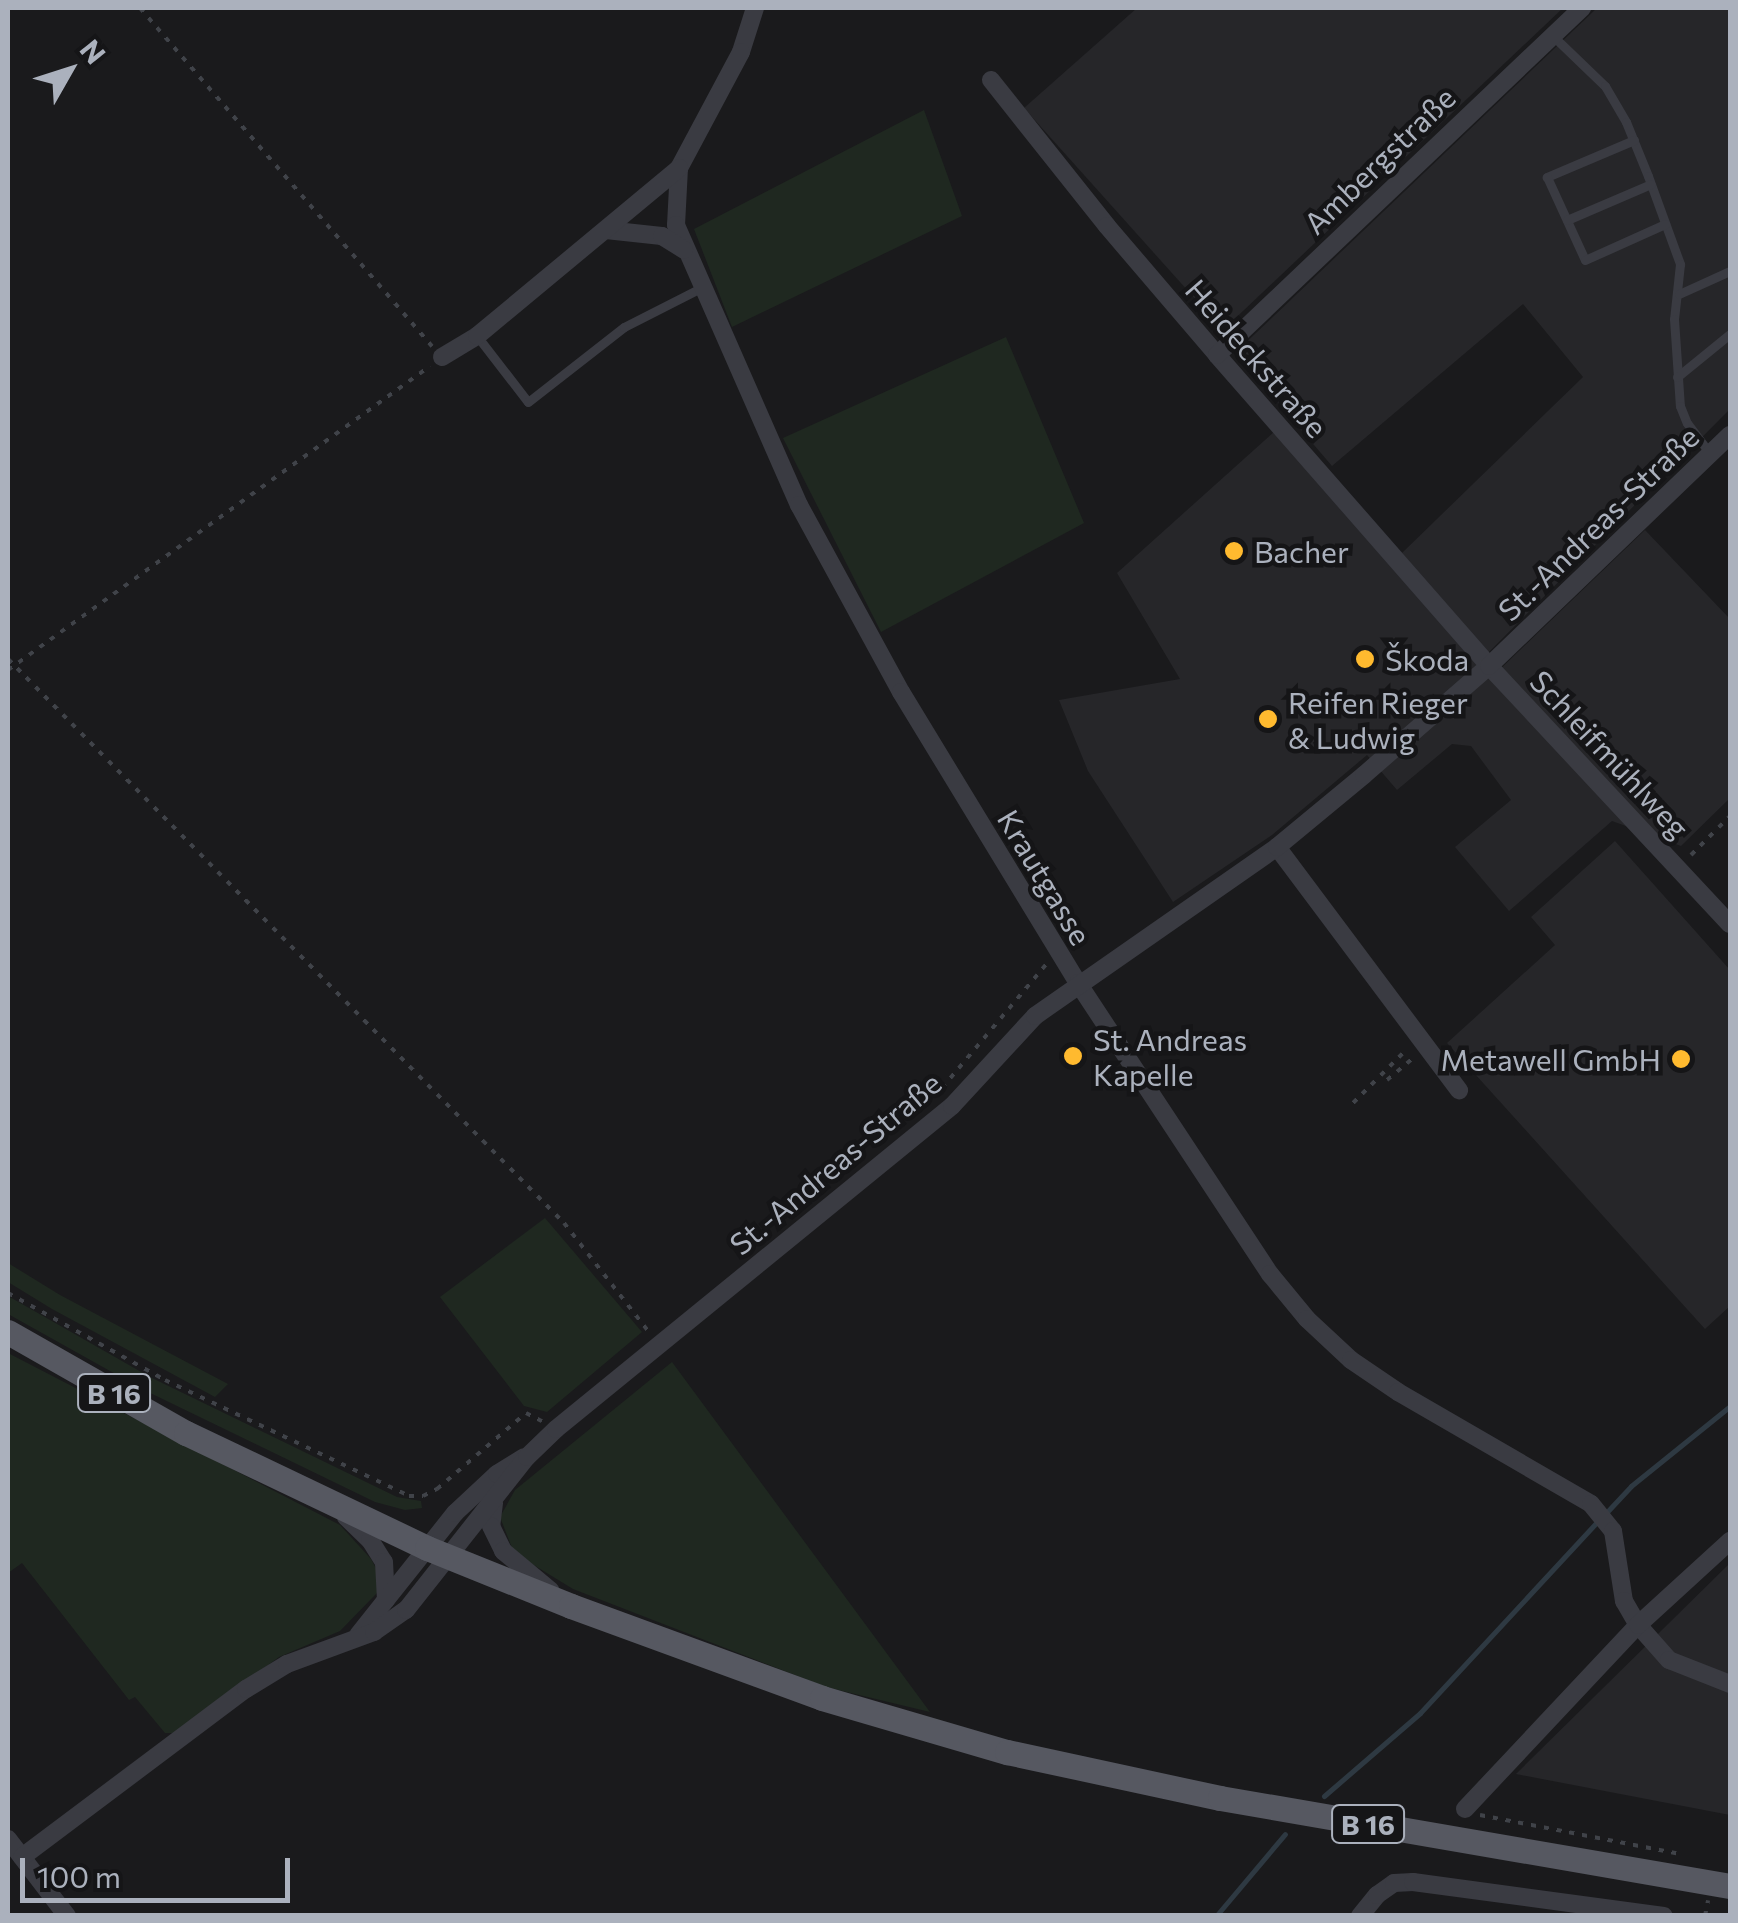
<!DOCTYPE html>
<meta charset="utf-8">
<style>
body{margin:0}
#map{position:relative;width:1738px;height:1923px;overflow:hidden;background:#1a1a1c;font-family:Commissioner,sans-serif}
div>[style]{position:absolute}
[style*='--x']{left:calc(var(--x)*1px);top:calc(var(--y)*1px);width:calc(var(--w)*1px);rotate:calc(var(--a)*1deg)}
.built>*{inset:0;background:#262629}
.green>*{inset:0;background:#1f2820}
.stream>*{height:5px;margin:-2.5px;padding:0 2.5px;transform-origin:2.5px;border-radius:2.5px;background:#2e3942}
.path>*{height:4px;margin-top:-2px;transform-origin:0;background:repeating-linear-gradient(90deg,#404349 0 5px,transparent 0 13px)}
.lane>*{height:9px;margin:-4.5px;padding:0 4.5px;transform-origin:4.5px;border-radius:4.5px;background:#3a3b42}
.street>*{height:18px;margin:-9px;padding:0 9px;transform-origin:9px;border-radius:9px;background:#3a3b42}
.primary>*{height:25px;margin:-12.5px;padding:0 12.5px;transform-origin:12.5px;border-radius:12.5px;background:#565861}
.dots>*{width:28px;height:28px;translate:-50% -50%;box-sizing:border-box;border:5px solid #151517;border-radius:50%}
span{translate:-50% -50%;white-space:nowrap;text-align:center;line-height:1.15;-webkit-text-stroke:9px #151517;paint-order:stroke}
.shield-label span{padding:2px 8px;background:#151517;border:2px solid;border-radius:8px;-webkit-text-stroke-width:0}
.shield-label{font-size:28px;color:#abb1bd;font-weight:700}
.street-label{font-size:30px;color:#abb1bd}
.poi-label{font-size:30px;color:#abb1bd}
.left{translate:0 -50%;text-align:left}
.right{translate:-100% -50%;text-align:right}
.frame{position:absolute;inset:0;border:10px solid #abb1bd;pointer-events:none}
.north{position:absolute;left:20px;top:20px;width:100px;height:100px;-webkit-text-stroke:8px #151517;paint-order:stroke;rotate:51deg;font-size:28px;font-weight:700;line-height:40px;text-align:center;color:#abb1bd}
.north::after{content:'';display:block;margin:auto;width:35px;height:45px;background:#abb1bd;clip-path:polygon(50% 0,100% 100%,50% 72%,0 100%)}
.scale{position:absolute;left:20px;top:1858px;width:270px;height:45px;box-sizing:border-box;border:5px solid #abb1bd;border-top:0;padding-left:12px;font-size:30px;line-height:35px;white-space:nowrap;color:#abb1bd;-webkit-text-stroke:8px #151517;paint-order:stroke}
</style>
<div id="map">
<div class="built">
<div style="clip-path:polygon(1137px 8px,1563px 8px,1223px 330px,1024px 108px)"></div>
<div style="clip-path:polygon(1597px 8px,1730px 8px,1730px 409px,1487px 654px,1402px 553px,1583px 377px,1523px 304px,1332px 466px,1235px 353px)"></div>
<div style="clip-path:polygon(1275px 431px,1491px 678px,1645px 530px,1730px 619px,1730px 798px,1681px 846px,1612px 821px,1509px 911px,1455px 847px,1511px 800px,1471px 746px,1452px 744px,1397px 790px,1367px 755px,1272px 835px,1173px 902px,1088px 771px,1059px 700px,1180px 679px,1117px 573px)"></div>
<div style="clip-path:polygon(1615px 841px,1730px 970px,1730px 1306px,1705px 1329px,1447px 1043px,1555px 945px,1531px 917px)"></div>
<div style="clip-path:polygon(1730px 1563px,1730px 1815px,1516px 1774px)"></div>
</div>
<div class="green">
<div style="clip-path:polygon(924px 110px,962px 216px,732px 327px,694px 229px)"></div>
<div style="clip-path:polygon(1006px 337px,1084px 523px,881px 632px,783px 438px)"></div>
<div style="clip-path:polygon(545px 1218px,642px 1332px,547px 1412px,524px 1406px,440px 1297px)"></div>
<div style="clip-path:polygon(8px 1263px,60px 1295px,228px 1384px,215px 1397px,52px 1309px,8px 1282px)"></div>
<div style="clip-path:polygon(8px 1296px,150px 1377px,397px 1497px,421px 1501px,422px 1508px,405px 1510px,375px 1502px,144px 1390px,8px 1314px)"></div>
<div style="clip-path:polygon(8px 1353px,340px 1525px,371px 1559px,378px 1572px,377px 1593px,340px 1631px,279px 1657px,176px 1733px,165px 1733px,135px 1697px,129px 1700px,22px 1563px,8px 1573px)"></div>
<div style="clip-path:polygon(672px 1362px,930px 1712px,826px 1687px,573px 1589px,514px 1553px,500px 1517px,515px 1490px)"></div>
</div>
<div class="stream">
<div style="--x:1605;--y:1514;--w:38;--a:-47"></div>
<div style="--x:1631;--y:1486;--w:127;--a:-38.9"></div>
<div style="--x:1324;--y:1796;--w:127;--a:-40.8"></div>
<div style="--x:1420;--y:1713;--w:260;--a:-47.2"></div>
<div style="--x:1216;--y:1916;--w:107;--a:-49.9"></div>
</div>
<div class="path">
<div style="--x:140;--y:8;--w:447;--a:49.2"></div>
<div style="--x:8;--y:659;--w:792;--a:45.41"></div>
<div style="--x:564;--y:1223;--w:138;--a:52.1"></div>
<div style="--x:8;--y:670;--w:520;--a:-35.77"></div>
<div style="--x:1691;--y:855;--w:55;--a:-45"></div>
<div style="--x:1387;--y:1080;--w:35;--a:-40"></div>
<div style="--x:942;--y:1088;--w:165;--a:-49.9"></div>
<div style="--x:1353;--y:1103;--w:75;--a:-45"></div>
<div style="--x:8;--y:1293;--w:179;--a:29"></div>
<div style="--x:165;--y:1380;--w:270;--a:25.4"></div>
<div style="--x:409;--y:1496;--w:14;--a:0"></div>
<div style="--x:423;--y:1496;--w:16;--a:-27"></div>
<div style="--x:437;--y:1489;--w:117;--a:-40.5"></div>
<div style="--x:526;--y:1413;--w:18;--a:27"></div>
<div style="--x:1480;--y:1815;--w:200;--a:11"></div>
<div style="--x:1705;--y:1916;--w:16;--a:-79"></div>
</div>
<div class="lane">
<div style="--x:1554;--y:37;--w:71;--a:43.9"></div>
<div style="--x:1605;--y:86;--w:42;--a:59.7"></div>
<div style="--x:1626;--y:122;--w:58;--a:67.8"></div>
<div style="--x:1648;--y:176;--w:94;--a:70"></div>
<div style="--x:1680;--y:264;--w:55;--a:96.2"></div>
<div style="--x:1674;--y:319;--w:87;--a:86.1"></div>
<div style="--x:1680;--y:406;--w:18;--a:68"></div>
<div style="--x:1687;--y:423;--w:39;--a:53"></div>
<div style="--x:1634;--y:140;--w:95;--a:157"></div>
<div style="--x:1547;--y:177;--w:91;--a:65.4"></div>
<div style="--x:1585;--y:260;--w:88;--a:-24.2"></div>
<div style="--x:1567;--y:220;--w:91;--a:-23.2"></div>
<div style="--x:1679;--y:294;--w:56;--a:-24.3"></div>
<div style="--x:477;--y:336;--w:83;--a:52.3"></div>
<div style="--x:528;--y:402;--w:122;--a:-38"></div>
<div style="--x:624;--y:327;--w:86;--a:-26.9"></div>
<div style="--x:1677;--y:377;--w:68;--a:-39.1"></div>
</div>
<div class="street">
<div style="--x:755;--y:8;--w:46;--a:107.7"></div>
<div style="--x:741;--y:52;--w:132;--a:118.1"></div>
<div style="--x:679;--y:168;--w:57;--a:93"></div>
<div style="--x:676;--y:225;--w:306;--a:66.3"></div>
<div style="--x:799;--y:505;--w:213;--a:61.4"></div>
<div style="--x:901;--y:692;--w:341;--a:58.7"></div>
<div style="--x:1078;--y:983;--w:349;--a:56.6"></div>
<div style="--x:1270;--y:1274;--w:58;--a:50.6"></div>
<div style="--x:1307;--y:1319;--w:60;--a:43"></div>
<div style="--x:1351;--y:1360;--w:57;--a:34.2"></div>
<div style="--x:1398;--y:1392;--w:223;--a:30.1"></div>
<div style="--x:1591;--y:1504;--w:35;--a:51"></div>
<div style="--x:1613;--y:1531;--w:71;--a:81.1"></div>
<div style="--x:1624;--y:1601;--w:28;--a:60"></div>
<div style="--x:1638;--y:1625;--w:47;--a:48.5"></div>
<div style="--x:1669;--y:1660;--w:66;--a:21.5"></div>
<div style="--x:991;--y:80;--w:186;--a:51.5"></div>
<div style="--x:1107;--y:226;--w:170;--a:49.5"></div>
<div style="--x:1217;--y:355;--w:413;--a:48.8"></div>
<div style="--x:1489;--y:666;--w:353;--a:47"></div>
<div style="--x:606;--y:230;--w:56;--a:6.1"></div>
<div style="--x:662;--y:236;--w:26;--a:32"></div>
<div style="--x:1217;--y:355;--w:504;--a:-43.55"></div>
<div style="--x:442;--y:357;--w:41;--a:-31"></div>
<div style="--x:477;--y:336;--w:263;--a:-39.7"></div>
<div style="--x:1277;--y:847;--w:304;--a:53.2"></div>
<div style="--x:494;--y:1503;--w:23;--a:97"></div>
<div style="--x:491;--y:1526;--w:28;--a:64"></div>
<div style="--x:503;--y:1551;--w:62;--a:39.8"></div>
<div style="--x:346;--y:1517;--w:33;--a:44"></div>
<div style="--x:370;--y:1540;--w:26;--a:58"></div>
<div style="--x:384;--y:1562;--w:38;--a:87"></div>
<div style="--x:358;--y:1635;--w:156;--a:-51.5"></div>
<div style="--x:455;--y:1513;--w:57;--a:-42.9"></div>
<div style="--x:497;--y:1474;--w:31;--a:-32"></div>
<div style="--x:1465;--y:1809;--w:253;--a:-46.8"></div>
<div style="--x:1638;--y:1625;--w:125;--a:-42.4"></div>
<div style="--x:8;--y:1839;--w:97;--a:52.5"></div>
<div style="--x:22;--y:1857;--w:280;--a:-36.9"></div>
<div style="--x:246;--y:1689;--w:48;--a:-31.4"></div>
<div style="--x:287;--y:1664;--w:93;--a:-20.2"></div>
<div style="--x:374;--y:1632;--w:39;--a:-35"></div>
<div style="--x:406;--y:1610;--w:195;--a:-51.7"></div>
<div style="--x:527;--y:1457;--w:40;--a:-44"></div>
<div style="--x:556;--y:1429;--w:511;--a:-39.2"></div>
<div style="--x:952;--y:1106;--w:122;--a:-47.3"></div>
<div style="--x:1035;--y:1016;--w:295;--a:-34.9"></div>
<div style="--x:1277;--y:847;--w:113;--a:-39.6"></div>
<div style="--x:1364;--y:775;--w:166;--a:-41.1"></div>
<div style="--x:1489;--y:666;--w:334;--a:-43.8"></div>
<div style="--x:1360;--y:1916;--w:27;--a:-51"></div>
<div style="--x:1377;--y:1895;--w:21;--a:-35"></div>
<div style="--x:1394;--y:1883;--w:19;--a:-3"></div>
<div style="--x:1413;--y:1882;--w:253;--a:7.7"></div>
</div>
<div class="primary">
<div style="--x:8;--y:1332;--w:205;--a:29.6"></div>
<div style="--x:186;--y:1433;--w:267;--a:25.5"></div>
<div style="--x:427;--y:1548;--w:155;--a:21.9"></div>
<div style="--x:571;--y:1606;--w:267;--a:20.1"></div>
<div style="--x:822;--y:1698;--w:193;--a:16.3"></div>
<div style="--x:1007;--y:1752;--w:218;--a:12.2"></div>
<div style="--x:1220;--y:1798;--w:518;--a:9.79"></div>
</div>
<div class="dots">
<div style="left:1234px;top:551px;background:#ffba2f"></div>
<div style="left:1365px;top:659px;background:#ffba2f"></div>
<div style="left:1268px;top:719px;background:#ffba2f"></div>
<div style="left:1073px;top:1056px;background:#ffba2f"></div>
<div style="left:1681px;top:1059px;background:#ffba2f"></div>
</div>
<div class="shield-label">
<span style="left:114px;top:1393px">B 16</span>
<span style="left:1368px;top:1824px">B 16</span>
</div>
<div class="street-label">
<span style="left:1379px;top:160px;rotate:-44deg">Ambergstraße</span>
<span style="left:1257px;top:358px;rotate:49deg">Heideckstraße</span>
<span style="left:1598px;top:523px;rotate:-44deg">St.-Andreas-Straße</span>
<span style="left:1610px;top:754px;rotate:47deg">Schleifmühlweg</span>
<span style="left:1045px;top:877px;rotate:59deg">Krautgasse</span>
<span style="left:835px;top:1163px;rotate:-40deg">St.-Andreas-Straße</span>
</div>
<div class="poi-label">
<span class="left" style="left:1254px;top:551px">Bacher</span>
<span class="left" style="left:1385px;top:659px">Škoda</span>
<span class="left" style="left:1288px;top:719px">Reifen Rieger<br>&amp; Ludwig</span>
<span class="left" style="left:1093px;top:1056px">St. Andreas<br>Kapelle</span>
<span class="right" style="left:1661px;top:1059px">Metawell GmbH</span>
</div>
<div class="frame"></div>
<div class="north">N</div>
<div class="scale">100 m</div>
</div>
